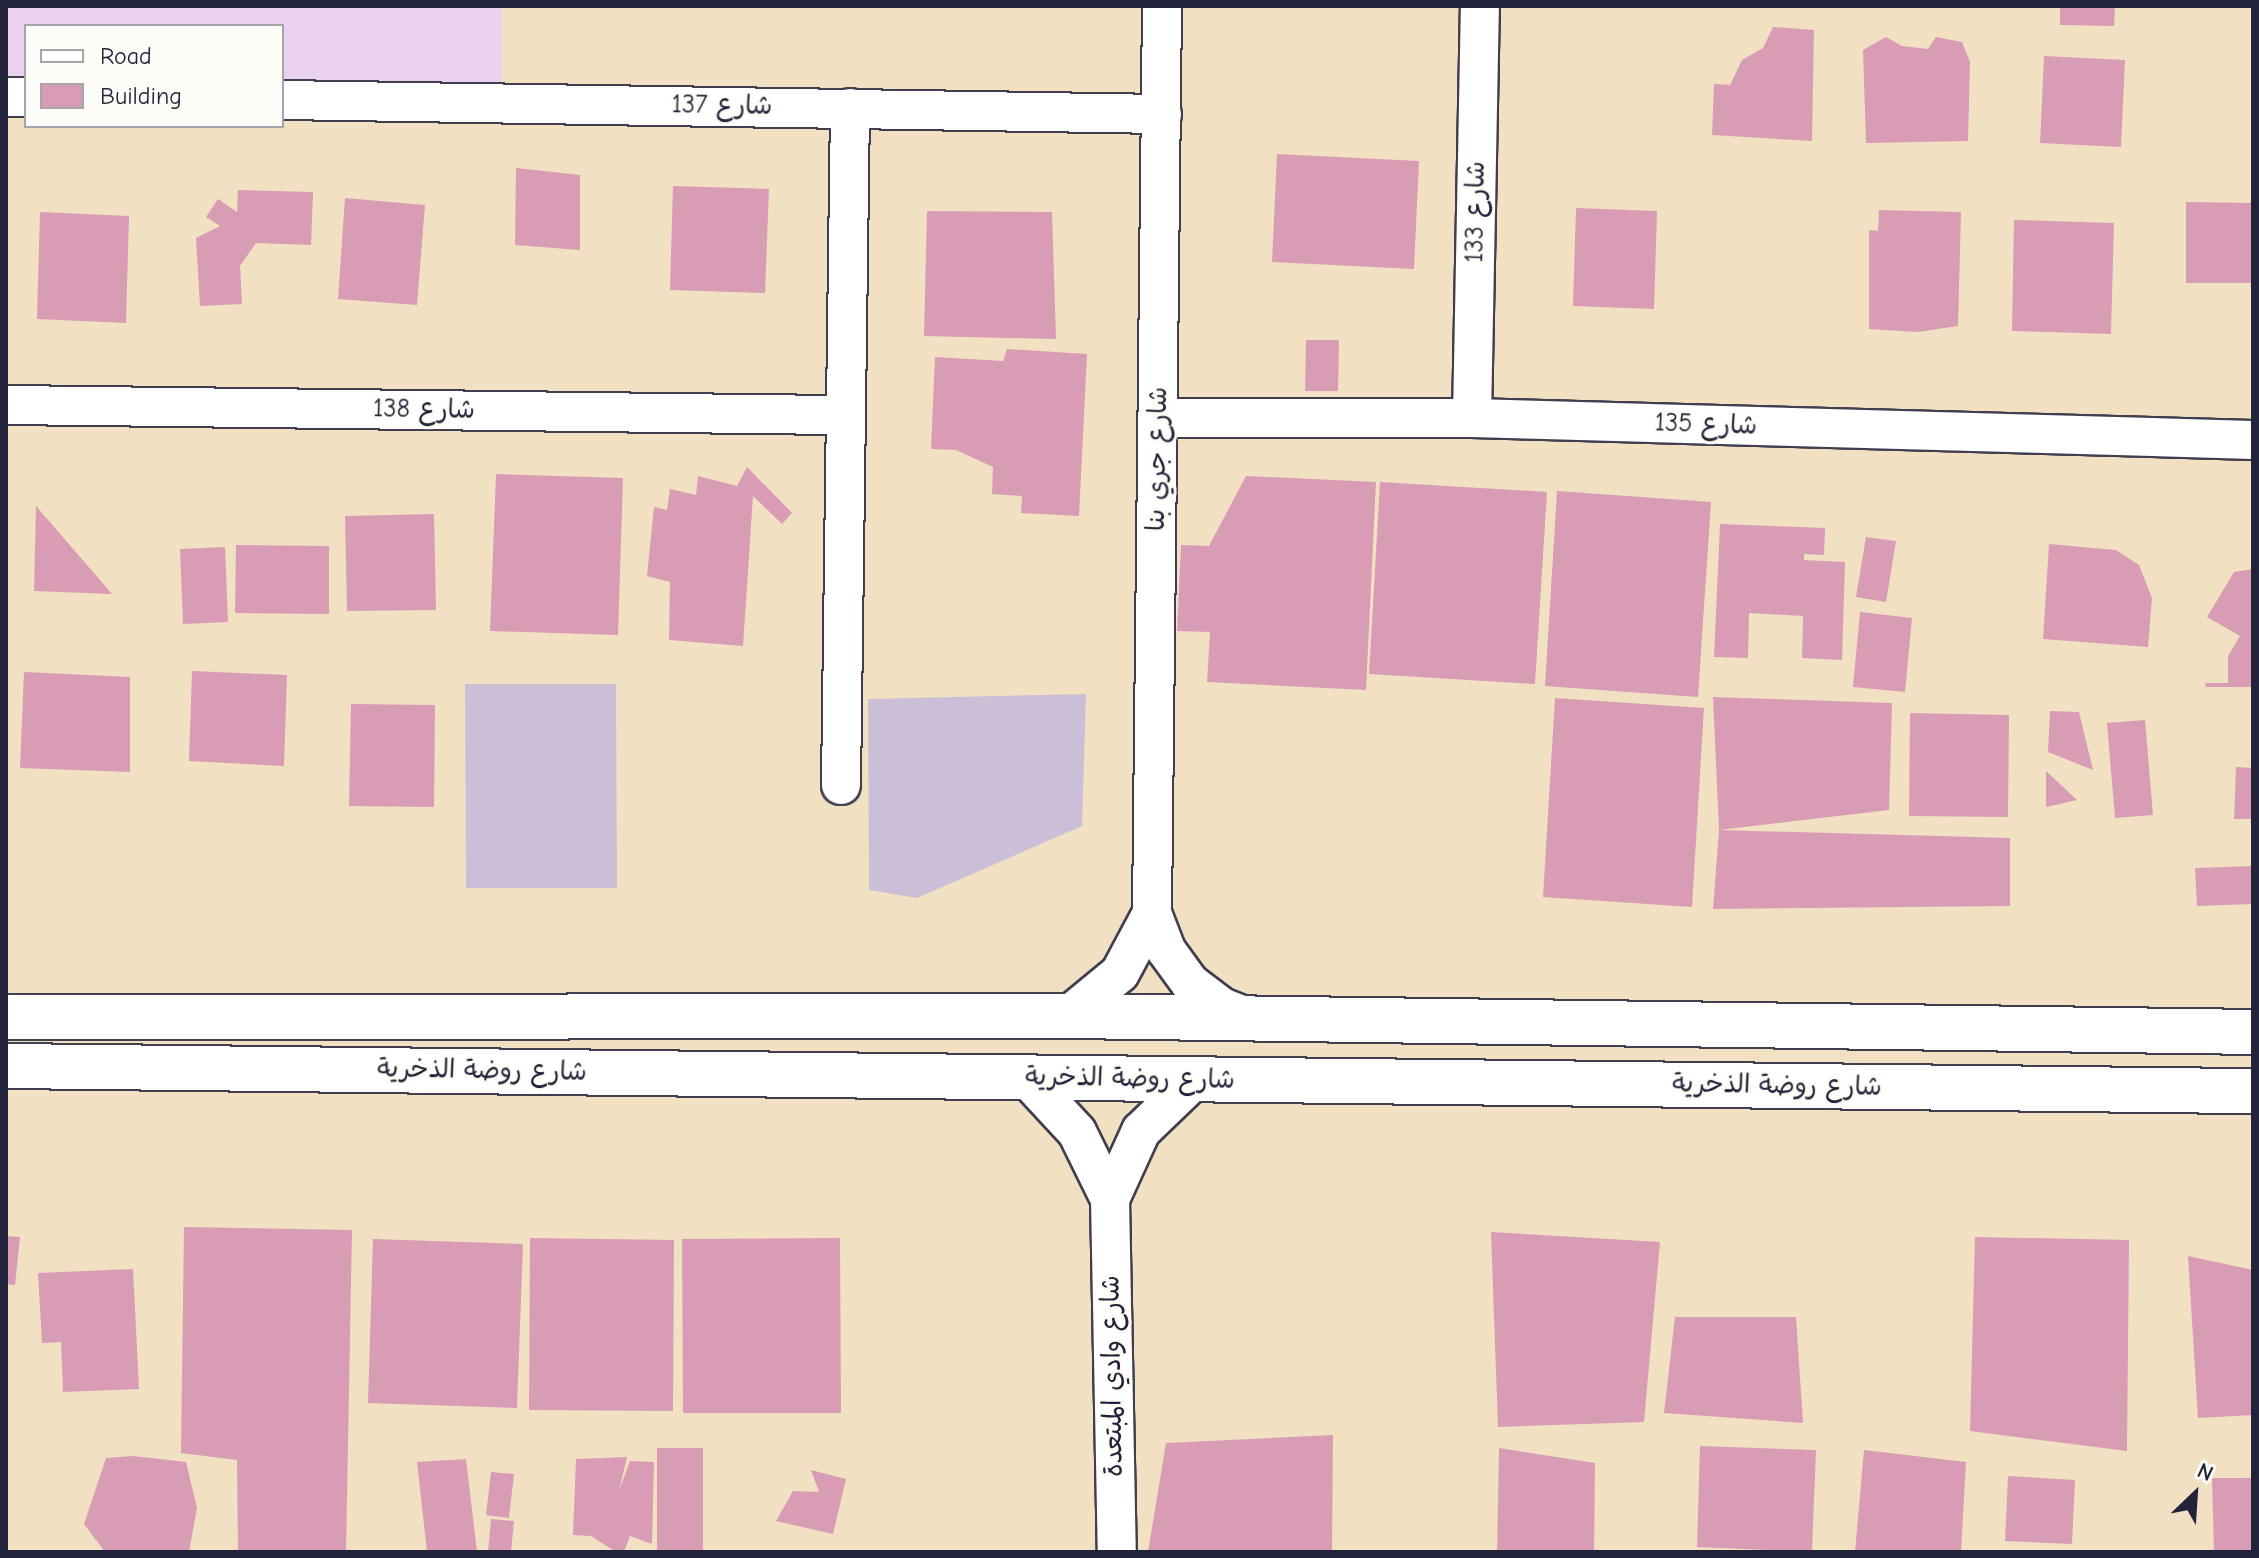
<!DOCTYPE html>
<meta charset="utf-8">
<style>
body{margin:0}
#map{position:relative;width:2259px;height:1558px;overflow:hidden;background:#f2e0c2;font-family:"Comic Neue","Playpen Sans Arabic",sans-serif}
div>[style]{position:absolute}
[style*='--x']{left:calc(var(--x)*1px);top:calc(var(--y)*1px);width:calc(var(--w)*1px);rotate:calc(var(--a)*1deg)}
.built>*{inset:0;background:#ead1ed}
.industrial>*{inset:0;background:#cabfd7}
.building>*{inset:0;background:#d89cb4}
.roads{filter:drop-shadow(2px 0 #413e4f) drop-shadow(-2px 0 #413e4f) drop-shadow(0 2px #413e4f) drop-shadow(0 -2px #413e4f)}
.street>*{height:38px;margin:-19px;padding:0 19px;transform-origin:19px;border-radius:19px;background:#fff}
.secondary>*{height:44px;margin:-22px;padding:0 22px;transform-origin:22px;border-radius:22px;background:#fff}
span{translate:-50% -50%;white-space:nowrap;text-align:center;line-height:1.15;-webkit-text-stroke:6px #fdfcf7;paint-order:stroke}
.street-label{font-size:26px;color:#22223b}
.frame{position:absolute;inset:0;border:8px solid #22223b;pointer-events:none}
.legend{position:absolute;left:24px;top:24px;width:260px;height:104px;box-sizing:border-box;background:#fdfcf7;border:2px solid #a5a5ac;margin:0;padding:10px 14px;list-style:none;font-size:24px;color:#22223b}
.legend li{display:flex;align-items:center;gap:16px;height:40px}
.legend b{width:40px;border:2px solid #a5a5ac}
.north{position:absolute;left:2155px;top:1454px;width:80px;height:80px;-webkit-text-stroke:6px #fdfcf7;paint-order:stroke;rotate:25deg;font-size:22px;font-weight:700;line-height:32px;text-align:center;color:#22223b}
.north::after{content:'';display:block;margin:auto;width:28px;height:36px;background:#22223b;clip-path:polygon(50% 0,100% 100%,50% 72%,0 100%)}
</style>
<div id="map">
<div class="built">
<div style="clip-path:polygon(6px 6px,502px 6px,502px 85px,282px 83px,282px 26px,26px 26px,26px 81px,6px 81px)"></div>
</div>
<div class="industrial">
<div style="clip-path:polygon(465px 684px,616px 684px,617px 888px,466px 888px)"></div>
<div style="clip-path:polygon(1086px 694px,1082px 826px,917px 898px,869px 890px,868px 699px)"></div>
</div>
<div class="building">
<div style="clip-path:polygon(2060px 6px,2115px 6px,2114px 26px,2060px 25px)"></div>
<div style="clip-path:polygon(1773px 27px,1814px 30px,1812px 141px,1712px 135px,1714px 84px,1730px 85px,1742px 60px,1763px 48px)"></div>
<div style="clip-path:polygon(1886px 37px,1902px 46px,1928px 49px,1936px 37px,1962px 42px,1970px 62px,1968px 141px,1866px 143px,1863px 50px)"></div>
<div style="clip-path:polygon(2044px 56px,2125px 60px,2121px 147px,2040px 143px)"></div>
<div style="clip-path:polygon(1277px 154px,1419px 161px,1414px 269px,1272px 262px)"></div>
<div style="clip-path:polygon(516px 168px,580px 175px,580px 250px,515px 245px)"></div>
<div style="clip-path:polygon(673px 186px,769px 189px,765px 293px,670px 290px)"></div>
<div style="clip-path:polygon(238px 190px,313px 192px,311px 245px,256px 243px,240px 266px,242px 304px,200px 306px,196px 238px,220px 226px,206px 217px,218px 199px,237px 212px)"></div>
<div style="clip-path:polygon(345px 198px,425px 205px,417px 305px,338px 299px)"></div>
<div style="clip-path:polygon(2186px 202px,2253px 203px,2253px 283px,2186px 283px)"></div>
<div style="clip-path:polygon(1576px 208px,1657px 211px,1654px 309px,1573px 306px)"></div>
<div style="clip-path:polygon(1879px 210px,1961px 212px,1958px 326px,1918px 332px,1869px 329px,1869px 230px,1878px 231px)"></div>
<div style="clip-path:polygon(927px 211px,1052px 212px,1056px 339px,924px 336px)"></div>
<div style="clip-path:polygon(40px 212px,129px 216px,126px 323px,37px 319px)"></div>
<div style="clip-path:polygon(2014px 220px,2114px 223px,2111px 334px,2012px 331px)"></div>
<div style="clip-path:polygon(1306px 340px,1339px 340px,1338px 391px,1305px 391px)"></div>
<div style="clip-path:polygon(1007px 349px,1087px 354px,1079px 516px,1021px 513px,1022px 496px,992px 494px,993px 467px,956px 450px,931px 449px,935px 357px,1003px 361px)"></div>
<div style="clip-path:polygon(747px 467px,792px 513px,782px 524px,753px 496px,743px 646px,669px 640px,670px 582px,647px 576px,654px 507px,667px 510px,670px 489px,696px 495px,698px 476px,737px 486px)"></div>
<div style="clip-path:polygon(496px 474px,623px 478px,618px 635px,490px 631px)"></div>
<div style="clip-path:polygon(1246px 476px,1376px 482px,1366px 690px,1207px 682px,1210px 632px,1177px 631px,1181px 545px,1209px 546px)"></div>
<div style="clip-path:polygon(1380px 482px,1547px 492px,1535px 684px,1369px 674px)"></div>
<div style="clip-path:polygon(1557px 491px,1711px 502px,1698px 697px,1545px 686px)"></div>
<div style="clip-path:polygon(36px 506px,112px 594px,34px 591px)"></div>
<div style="clip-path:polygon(434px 514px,436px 610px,347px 611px,345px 516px)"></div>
<div style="clip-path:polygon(1720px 524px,1825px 528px,1824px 555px,1804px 554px,1804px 560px,1845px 562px,1842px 660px,1802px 658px,1803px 616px,1749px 613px,1748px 658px,1714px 657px)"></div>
<div style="clip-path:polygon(1866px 537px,1896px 541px,1886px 602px,1856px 597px)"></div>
<div style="clip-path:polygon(2049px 544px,2116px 550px,2139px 565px,2152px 598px,2148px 647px,2043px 639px)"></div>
<div style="clip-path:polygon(236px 545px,329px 546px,329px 614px,235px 613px)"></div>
<div style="clip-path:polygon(225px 547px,228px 622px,183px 624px,180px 549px)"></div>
<div style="clip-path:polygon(2253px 569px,2253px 687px,2206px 687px,2205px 683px,2228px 683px,2228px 656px,2240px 636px,2207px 617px,2234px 572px)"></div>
<div style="clip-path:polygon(1860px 612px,1912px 618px,1905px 692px,1853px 687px)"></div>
<div style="clip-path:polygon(192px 671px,287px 675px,284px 766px,189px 761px)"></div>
<div style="clip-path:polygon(24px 672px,130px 677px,130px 772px,20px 768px)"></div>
<div style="clip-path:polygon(1713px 697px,1892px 703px,1889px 810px,1719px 830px)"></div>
<div style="clip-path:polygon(1555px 698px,1704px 708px,1692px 907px,1543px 897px)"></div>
<div style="clip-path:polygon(351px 704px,435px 705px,434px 807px,349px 806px)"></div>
<div style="clip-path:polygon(2050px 711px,2079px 712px,2093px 770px,2048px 752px)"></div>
<div style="clip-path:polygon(1910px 713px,2009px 715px,2008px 817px,1909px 816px)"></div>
<div style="clip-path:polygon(2145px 720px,2153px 815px,2115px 818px,2107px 723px)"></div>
<div style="clip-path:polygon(2236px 767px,2253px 768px,2253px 819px,2234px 819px)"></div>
<div style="clip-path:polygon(2046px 771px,2077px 800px,2046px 807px)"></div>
<div style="clip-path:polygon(1719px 830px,2010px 838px,2010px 906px,1713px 909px)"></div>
<div style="clip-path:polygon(2253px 866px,2253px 904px,2197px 906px,2195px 868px)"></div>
<div style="clip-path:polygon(184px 1227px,352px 1230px,346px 1552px,238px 1552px,237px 1460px,181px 1453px)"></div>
<div style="clip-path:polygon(1491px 1232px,1660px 1242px,1644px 1422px,1498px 1427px)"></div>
<div style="clip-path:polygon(6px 1236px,20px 1237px,15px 1285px,6px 1284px)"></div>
<div style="clip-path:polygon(1975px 1237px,2129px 1240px,2127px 1451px,1970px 1431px)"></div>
<div style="clip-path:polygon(530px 1238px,674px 1240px,673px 1411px,529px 1410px)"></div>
<div style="clip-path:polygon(840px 1238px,841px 1413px,683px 1413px,682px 1239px)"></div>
<div style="clip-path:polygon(373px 1239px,523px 1244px,517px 1408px,368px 1403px)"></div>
<div style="clip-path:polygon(2188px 1256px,2253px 1270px,2253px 1415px,2198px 1418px)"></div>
<div style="clip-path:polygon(133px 1269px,139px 1389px,63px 1392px,61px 1342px,42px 1343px,38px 1273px)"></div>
<div style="clip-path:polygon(1675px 1317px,1796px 1317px,1803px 1423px,1664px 1413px)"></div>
<div style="clip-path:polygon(1333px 1435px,1332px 1552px,1148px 1552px,1166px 1443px)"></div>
<div style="clip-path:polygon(1700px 1446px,1816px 1450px,1812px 1552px,1697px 1547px)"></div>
<div style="clip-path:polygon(657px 1448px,703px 1448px,703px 1552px,657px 1552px)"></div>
<div style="clip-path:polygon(1499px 1448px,1595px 1463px,1594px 1552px,1497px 1552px)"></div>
<div style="clip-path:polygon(1864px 1450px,1966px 1462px,1961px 1552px,1855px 1552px)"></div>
<div style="clip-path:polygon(133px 1456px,186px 1462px,197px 1508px,189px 1552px,105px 1552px,84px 1524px,106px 1458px)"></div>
<div style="clip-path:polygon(627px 1457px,619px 1491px,630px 1461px,654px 1462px,652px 1544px,630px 1536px,624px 1552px,616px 1552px,591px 1536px,573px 1535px,576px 1459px)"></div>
<div style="clip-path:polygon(466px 1459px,477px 1552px,427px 1552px,417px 1462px)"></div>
<div style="clip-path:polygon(811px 1470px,846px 1479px,833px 1534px,776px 1521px,793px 1491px,819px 1492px)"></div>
<div style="clip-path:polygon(491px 1472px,514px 1474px,509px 1518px,486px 1515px)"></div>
<div style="clip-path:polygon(2008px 1476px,2075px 1480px,2072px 1544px,2005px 1541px)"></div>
<div style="clip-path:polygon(2212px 1478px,2253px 1478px,2253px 1552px,2214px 1552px)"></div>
<div style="clip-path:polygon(491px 1519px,514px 1521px,511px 1552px,488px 1552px)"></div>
</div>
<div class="roads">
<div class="street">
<div style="--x:6;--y:97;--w:20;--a:0"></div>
<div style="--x:282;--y:100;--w:880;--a:0.91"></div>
<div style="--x:6;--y:405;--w:836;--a:0.69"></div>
<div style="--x:1158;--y:418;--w:314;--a:0"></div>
<div style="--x:1472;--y:418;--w:781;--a:1.61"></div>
<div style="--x:1472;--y:418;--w:412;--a:-88.9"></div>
<div style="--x:841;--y:785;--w:677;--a:-89.24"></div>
<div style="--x:1152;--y:913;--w:40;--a:69"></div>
<div style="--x:1166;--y:950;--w:41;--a:54"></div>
<div style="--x:1190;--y:983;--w:40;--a:37"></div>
<div style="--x:1222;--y:1007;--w:32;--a:22"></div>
<div style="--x:1068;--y:1016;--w:67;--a:-39.6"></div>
<div style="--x:1120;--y:973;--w:68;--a:-61.9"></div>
<div style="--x:1152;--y:913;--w:907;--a:-89.37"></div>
<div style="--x:1026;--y:1077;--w:75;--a:47.2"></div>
<div style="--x:1077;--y:1132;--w:75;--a:63.8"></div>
<div style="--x:1110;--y:1199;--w:353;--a:88.9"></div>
<div style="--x:1110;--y:1199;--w:75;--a:-65.5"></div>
<div style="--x:1141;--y:1131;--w:75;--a:-43.9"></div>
</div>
<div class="secondary">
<div style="--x:6;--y:1017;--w:1062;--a:-0.05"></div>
<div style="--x:1068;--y:1016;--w:1185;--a:0.77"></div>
<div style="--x:6;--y:1066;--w:2247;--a:0.64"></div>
</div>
</div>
<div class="street-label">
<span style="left:722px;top:106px;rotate:1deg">شارع 137</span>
<span style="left:1476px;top:212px;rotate:-89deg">شارع 133</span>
<span style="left:424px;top:410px;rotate:1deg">شارع 138</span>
<span style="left:1706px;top:425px;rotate:2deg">شارع 135</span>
<span style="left:1158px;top:459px;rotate:-89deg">شارع جري بنا</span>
<span style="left:482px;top:1071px;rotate:1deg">شارع روضة الذخرية</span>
<span style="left:1130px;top:1079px;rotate:1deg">شارع روضة الذخرية</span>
<span style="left:1777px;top:1086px;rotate:1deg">شارع روضة الذخرية</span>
<span style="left:1113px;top:1376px;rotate:-91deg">شارع وادي المبتعدة</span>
</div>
<div class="frame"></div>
<ul class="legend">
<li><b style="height:10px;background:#fff"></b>Road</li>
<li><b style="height:22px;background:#d89cb4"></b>Building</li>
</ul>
<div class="north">N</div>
</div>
